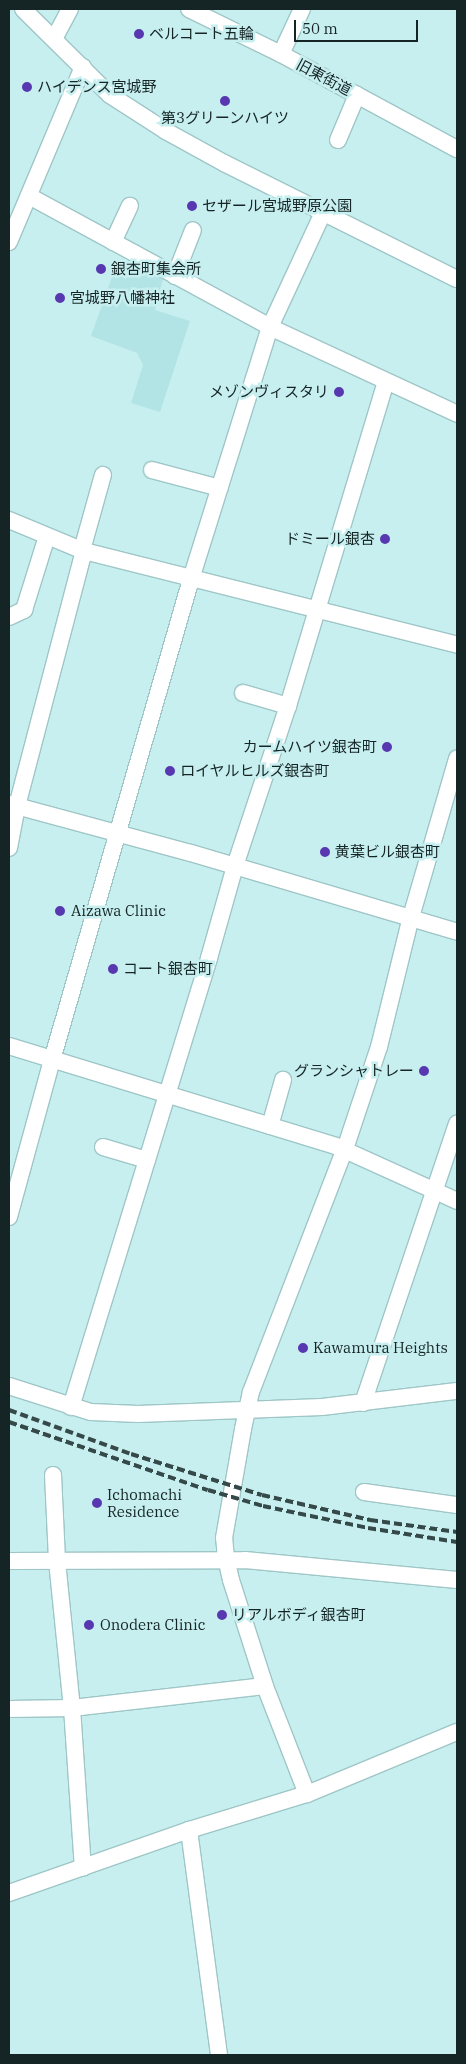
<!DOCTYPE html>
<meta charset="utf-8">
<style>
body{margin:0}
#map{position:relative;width:466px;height:2064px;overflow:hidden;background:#c8eff0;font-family:"IBM Plex Serif","Noto Sans JP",serif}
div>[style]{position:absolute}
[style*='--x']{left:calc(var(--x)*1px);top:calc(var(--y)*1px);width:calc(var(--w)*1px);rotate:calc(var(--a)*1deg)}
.built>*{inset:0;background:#b3e4e5}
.roads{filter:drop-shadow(1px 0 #9fc6c7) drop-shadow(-1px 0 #9fc6c7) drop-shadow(0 1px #9fc6c7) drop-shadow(0 -1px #9fc6c7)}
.minor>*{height:16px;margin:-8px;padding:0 8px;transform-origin:8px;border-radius:8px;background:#fff}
.rail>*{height:4px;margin-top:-2px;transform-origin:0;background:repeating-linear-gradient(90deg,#354949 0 8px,transparent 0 12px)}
.dots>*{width:14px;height:14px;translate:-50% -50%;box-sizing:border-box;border:2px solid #c8eff0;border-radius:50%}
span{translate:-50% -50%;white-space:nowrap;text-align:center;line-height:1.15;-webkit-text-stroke:5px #c8eff0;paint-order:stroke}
.poi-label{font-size:15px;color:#152424}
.left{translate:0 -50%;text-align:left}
.right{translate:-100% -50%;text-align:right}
.street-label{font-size:15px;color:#152424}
.frame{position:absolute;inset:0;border:10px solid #152424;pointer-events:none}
.scale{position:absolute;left:294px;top:20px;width:124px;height:22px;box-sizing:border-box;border:2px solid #152424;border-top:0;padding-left:6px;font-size:15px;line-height:18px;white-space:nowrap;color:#152424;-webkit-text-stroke:4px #c8eff0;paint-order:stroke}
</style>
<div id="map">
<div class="built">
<div style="clip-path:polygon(118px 260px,163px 279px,155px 310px,190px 321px,160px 412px,131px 403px,143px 365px,137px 353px,91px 336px)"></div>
</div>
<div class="roads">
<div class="minor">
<div style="--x:23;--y:9;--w:122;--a:44.7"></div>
<div style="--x:110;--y:95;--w:67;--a:32.7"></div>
<div style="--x:166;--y:131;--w:66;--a:28.9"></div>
<div style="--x:224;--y:163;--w:260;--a:26.5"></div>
<div style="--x:189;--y:9;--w:102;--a:26.1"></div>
<div style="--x:281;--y:54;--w:200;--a:28.4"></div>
<div style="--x:54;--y:39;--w:34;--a:-62"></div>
<div style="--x:281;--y:54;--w:50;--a:-65"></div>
<div style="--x:338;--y:140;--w:49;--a:-67.1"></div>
<div style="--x:29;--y:196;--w:274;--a:28.5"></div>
<div style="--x:270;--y:327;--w:206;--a:24.9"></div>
<div style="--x:9;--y:242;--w:190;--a:-67.1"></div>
<div style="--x:113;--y:242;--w:40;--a:-65"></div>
<div style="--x:175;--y:276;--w:49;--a:-68.6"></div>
<div style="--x:152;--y:470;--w:70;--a:14.8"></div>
<div style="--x:9;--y:520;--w:81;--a:22.5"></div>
<div style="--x:84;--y:551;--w:385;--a:14.1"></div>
<div style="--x:82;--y:550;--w:78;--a:-74.4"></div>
<div style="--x:9;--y:617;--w:17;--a:-25"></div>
<div style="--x:24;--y:610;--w:77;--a:-72.7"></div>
<div style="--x:243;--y:693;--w:47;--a:16.1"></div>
<div style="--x:9;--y:804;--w:188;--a:15.1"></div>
<div style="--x:191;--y:853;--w:277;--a:16.5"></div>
<div style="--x:9;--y:848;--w:43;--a:-79.2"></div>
<div style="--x:17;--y:806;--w:264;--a:-75.3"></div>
<div style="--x:9;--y:1046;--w:342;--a:17"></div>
<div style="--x:336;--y:1146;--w:133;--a:24.4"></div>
<div style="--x:270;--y:1126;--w:48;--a:-74.2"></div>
<div style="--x:103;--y:1147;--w:46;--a:16.5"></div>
<div style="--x:9;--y:1217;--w:163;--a:-74.7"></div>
<div style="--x:52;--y:1060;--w:501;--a:-73.88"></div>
<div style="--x:191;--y:579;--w:264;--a:-72.6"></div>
<div style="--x:270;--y:327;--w:126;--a:-65.1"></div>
<div style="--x:9;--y:1386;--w:86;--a:17.6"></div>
<div style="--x:91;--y:1412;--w:47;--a:2.4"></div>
<div style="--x:138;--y:1414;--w:184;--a:-2.2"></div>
<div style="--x:322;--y:1407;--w:136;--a:-6.8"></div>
<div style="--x:363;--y:1403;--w:295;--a:-71.4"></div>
<div style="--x:71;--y:1407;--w:470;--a:-72.9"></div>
<div style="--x:209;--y:958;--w:96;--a:-74.2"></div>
<div style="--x:235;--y:866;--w:169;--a:-71.7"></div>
<div style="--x:288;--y:706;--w:338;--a:-73.2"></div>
<div style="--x:53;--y:1475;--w:86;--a:87.3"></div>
<div style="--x:57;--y:1561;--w:148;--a:84.2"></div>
<div style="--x:72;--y:1708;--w:160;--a:86.1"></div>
<div style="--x:364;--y:1492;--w:94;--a:8"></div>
<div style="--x:9;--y:1561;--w:236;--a:-0.2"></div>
<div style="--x:245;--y:1560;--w:213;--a:5.4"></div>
<div style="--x:9;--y:1709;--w:63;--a:-0.9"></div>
<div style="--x:72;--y:1708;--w:194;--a:-6.5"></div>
<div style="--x:307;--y:1794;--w:116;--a:-111.3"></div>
<div style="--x:265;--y:1686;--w:111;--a:-107.8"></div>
<div style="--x:231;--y:1580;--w:22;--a:-103"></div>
<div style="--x:226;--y:1559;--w:21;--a:-95"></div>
<div style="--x:224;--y:1538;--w:111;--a:-80.1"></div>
<div style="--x:243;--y:1429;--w:38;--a:-78"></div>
<div style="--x:251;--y:1392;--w:261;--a:-68.9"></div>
<div style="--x:345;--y:1149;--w:108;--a:-71.6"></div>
<div style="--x:379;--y:1047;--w:134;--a:-76.2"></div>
<div style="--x:411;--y:917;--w:165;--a:-73.8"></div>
<div style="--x:189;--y:1830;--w:227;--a:82.4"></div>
<div style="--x:9;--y:1893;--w:191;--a:-19.3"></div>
<div style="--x:189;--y:1830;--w:123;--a:-17"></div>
<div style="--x:307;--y:1794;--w:162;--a:-22.5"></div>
</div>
</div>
<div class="rail">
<div style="--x:9;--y:1410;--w:130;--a:19.8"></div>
<div style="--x:131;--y:1454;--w:137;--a:17.4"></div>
<div style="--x:262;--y:1495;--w:111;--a:13"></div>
<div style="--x:370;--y:1520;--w:88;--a:7.9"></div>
<div style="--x:9;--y:1422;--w:210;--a:18.9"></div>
<div style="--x:208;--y:1490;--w:57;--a:16.2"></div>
<div style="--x:263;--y:1506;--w:107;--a:11.8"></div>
<div style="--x:368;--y:1528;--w:90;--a:8.9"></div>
</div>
<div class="dots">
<div style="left:139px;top:34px;background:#5838b0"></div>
<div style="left:27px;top:87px;background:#5838b0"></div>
<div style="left:225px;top:101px;background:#5838b0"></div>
<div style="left:192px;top:206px;background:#5838b0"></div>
<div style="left:101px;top:269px;background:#5838b0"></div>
<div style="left:60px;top:298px;background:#5838b0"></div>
<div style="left:339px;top:392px;background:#5838b0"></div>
<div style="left:385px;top:539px;background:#5838b0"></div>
<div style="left:387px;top:747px;background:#5838b0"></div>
<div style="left:170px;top:771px;background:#5838b0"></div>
<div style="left:325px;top:852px;background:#5838b0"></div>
<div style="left:60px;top:911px;background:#5838b0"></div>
<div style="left:113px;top:969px;background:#5838b0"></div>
<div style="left:424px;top:1071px;background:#5838b0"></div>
<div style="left:303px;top:1348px;background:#5838b0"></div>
<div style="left:97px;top:1503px;background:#5838b0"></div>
<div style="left:222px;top:1615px;background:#5838b0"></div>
<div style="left:89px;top:1625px;background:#5838b0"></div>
</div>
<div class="poi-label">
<span class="left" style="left:149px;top:34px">ベルコート五輪</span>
<span class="left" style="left:37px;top:87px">ハイデンス宮城野</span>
<span style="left:225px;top:118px">第3グリーンハイツ</span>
<span class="left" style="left:202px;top:206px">セザール宮城野原公園</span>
<span class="left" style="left:111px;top:269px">銀杏町集会所</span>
<span class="left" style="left:70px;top:298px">宮城野八幡神社</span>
<span class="right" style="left:329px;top:392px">メゾンヴィスタリ</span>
<span class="right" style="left:375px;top:539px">ドミール銀杏</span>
<span class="right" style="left:377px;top:747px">カームハイツ銀杏町</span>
<span class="left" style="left:180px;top:771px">ロイヤルヒルズ銀杏町</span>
<span class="left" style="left:335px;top:852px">黄葉ビル銀杏町</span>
<span class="left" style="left:71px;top:911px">Aizawa Clinic</span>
<span class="left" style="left:123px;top:969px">コート銀杏町</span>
<span class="right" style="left:414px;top:1071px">グランシャトレー</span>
<span class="left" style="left:313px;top:1348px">Kawamura Heights</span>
<span class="left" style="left:107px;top:1503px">Ichomachi<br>Residence</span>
<span class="left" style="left:232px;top:1615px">リアルボディ銀杏町</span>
<span class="left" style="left:100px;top:1625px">Onodera Clinic</span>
</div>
<div class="street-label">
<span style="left:324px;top:77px;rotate:28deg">旧東街道</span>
</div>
<div class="frame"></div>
<div class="scale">50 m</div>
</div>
